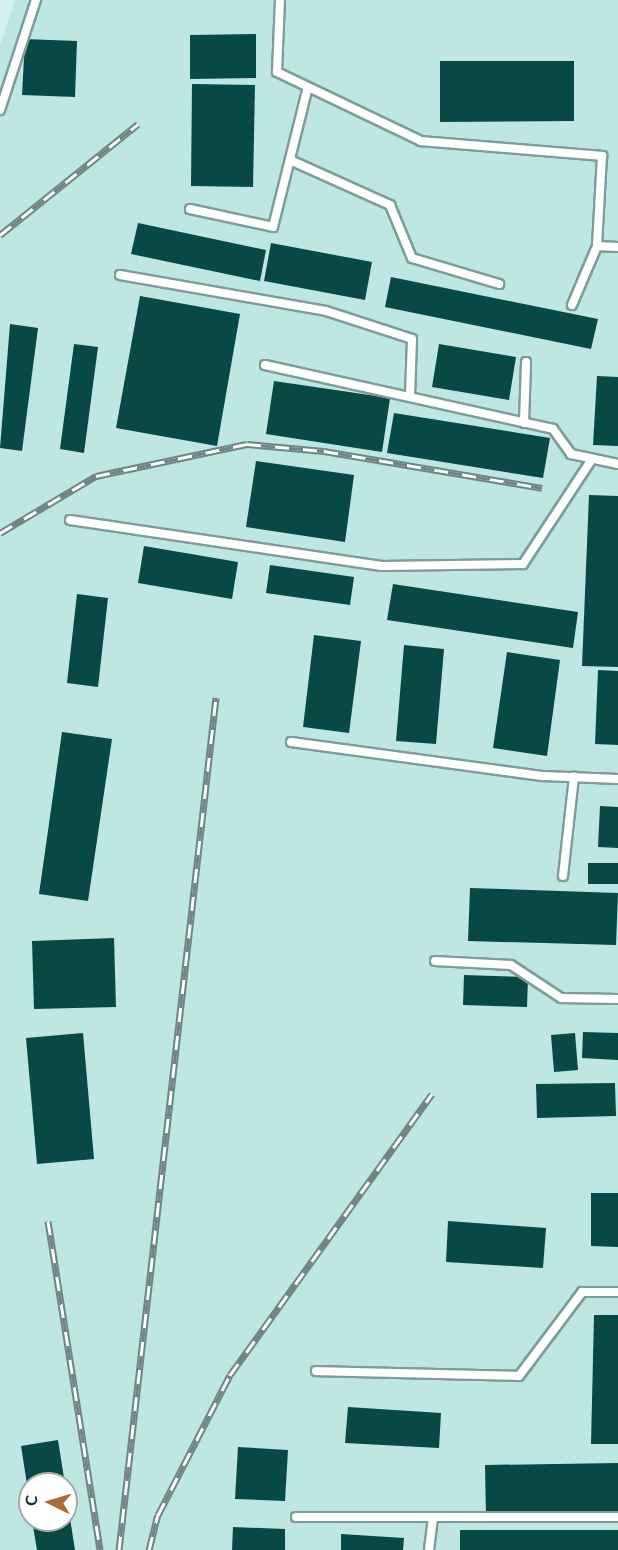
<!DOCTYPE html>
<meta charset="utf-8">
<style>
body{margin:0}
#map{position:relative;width:618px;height:1550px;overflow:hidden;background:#d3f2ef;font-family:"Nunito Sans",sans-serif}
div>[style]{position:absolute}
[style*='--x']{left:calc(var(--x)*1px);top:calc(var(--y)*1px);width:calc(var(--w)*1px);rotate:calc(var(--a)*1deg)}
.built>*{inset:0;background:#bee6e2}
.building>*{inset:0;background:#084946}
.roads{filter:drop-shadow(2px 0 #809c9a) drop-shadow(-2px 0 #809c9a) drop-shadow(0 2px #809c9a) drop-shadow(0 -2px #809c9a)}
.lane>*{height:8px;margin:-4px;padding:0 4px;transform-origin:4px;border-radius:4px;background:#fff}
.rail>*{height:7px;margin-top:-3.5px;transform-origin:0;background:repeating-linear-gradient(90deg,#fff 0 14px,#718684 0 28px);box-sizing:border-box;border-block:2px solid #718684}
span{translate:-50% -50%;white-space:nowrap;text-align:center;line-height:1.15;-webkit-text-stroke:6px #fff;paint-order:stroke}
.north{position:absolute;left:18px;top:1472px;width:60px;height:60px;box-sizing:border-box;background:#fff;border:2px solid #a5a9a9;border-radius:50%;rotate:275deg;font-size:16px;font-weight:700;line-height:24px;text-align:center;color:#1e2928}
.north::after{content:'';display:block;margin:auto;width:21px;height:27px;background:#ad6c35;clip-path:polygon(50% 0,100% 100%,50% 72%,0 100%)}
</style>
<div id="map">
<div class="built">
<div style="clip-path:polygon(evenodd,15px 0,618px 0,618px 1550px,0 1550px,0 45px,15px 0,30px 1484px,66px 1484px,66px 1520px,30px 1520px,30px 1484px)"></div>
</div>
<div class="building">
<div style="clip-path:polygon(256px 34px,256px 78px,190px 79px,190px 35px)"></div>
<div style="clip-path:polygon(25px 39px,77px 41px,75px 97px,22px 95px)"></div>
<div style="clip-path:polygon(440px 61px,574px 61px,574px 121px,440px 122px)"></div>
<div style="clip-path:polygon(192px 84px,255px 85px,253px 187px,191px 186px)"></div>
<div style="clip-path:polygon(138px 223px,266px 250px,260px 281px,131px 254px)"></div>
<div style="clip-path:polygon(271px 243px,372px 262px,365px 300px,264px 281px)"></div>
<div style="clip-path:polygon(391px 277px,598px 319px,591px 349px,385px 307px)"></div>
<div style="clip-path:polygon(140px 296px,240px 314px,217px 446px,116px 428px)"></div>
<div style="clip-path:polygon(10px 324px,38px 328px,22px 451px,0 448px)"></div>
<div style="clip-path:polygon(74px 344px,98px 347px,84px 453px,60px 449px)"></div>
<div style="clip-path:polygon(439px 344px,516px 357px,509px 400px,432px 387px)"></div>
<div style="clip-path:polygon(597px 376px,618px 377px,618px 446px,593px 445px)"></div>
<div style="clip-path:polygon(274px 381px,390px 398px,382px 452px,266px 434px)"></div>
<div style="clip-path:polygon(394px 413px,550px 438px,543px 478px,387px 453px)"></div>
<div style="clip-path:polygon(256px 461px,354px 475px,345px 542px,246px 527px)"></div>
<div style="clip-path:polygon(589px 495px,618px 496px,618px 667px,582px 666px)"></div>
<div style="clip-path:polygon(144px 546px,238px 562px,232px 599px,138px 583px)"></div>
<div style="clip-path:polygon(270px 565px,354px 577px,350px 605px,266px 593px)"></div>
<div style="clip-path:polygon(393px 584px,578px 612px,573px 648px,387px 620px)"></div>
<div style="clip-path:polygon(77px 594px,108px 598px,98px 687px,67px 683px)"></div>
<div style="clip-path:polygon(314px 635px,361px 641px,349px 733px,303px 727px)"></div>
<div style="clip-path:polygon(404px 645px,444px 649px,436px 744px,396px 741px)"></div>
<div style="clip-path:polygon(507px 652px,560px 660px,547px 756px,493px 748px)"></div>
<div style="clip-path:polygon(598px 670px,618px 671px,618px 745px,595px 744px)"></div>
<div style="clip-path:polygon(62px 732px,112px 739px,88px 901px,39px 894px)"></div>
<div style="clip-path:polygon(600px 806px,618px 807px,618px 848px,598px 847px)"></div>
<div style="clip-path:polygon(588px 863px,618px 863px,618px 884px,588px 884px)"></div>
<div style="clip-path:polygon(470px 888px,618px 893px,616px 945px,468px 941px)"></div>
<div style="clip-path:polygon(114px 938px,116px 1007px,34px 1009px,32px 941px)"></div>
<div style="clip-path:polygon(464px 975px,528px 977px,527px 1007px,463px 1005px)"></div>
<div style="clip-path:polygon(583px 1032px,618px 1033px,618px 1060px,582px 1058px)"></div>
<div style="clip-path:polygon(83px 1033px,94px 1159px,37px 1164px,26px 1038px)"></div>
<div style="clip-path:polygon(575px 1033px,578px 1070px,554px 1072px,551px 1035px)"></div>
<div style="clip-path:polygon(615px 1083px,616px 1116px,537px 1118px,536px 1084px)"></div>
<div style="clip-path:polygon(591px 1193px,618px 1193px,618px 1247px,591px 1246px)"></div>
<div style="clip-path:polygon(448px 1221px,546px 1228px,543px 1268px,446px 1262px)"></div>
<div style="clip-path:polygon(594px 1315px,618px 1315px,618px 1444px,591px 1444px)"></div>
<div style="clip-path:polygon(348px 1407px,441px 1413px,439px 1448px,345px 1443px)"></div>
<div style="clip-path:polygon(58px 1440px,65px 1484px,30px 1484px,29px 1497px,21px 1446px)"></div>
<div style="clip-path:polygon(238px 1447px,288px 1450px,285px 1501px,235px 1499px)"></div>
<div style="clip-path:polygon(618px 1463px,618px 1514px,486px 1516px,485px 1465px)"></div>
<div style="clip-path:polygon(67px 1499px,75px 1550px,37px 1550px,32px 1520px,66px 1520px)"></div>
<div style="clip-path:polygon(233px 1527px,285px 1529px,285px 1550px,232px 1550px)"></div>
<div style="clip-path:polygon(460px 1530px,618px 1530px,618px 1550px,460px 1550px)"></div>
<div style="clip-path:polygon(341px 1534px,404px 1538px,403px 1550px,341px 1550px)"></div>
</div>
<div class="roads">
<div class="lane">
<div style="--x:280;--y:0;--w:72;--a:92.4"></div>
<div style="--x:277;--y:72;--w:160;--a:25.6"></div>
<div style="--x:421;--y:141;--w:182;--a:4.7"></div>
<div style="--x:602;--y:156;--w:90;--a:93.2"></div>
<div style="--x:597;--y:246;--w:21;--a:3"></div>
<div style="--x:0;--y:110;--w:116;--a:-71.9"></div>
<div style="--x:290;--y:160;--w:110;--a:24.2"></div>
<div style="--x:390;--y:205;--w:57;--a:67.5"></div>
<div style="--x:412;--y:258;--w:91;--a:16.6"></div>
<div style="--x:190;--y:209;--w:85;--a:12.2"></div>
<div style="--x:273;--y:227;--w:144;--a:-76"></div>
<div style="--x:120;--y:275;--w:209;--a:9.9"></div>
<div style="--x:326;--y:311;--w:90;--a:18"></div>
<div style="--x:412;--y:339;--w:58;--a:92"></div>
<div style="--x:572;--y:305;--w:64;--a:-67"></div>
<div style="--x:265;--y:365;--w:295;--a:12.5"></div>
<div style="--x:553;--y:429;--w:31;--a:54"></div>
<div style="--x:571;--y:454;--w:48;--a:12"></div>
<div style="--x:524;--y:423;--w:61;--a:-88.1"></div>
<div style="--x:70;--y:520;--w:315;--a:8.4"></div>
<div style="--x:382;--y:566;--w:141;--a:-0.8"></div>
<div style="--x:523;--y:564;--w:126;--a:-56.7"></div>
<div style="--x:291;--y:742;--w:255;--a:7.7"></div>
<div style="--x:544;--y:776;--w:74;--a:2.3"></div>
<div style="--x:563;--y:876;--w:100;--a:-83.7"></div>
<div style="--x:435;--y:961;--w:76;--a:3"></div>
<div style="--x:511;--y:965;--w:60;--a:33.4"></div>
<div style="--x:561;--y:998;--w:57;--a:1"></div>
<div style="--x:316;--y:1371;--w:203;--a:1.4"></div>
<div style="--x:519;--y:1376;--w:105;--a:-53.1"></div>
<div style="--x:582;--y:1292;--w:36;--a:0"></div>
<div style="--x:296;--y:1517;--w:322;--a:0"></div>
<div style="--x:429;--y:1550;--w:32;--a:-83"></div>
</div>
</div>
<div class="rail">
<div style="--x:0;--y:235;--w:177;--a:-38.8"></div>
<div style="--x:0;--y:533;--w:112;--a:-30.7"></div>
<div style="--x:96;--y:476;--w:154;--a:-12"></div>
<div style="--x:247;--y:444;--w:77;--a:5.2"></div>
<div style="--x:324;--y:451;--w:221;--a:9.6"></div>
<div style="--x:48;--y:1221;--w:333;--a:81"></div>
<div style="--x:119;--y:1550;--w:858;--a:-83.51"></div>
<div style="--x:149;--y:1550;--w:36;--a:-76"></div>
<div style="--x:158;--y:1515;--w:157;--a:-62.8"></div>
<div style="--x:230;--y:1375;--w:346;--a:-54.3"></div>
</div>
<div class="north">С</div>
</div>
